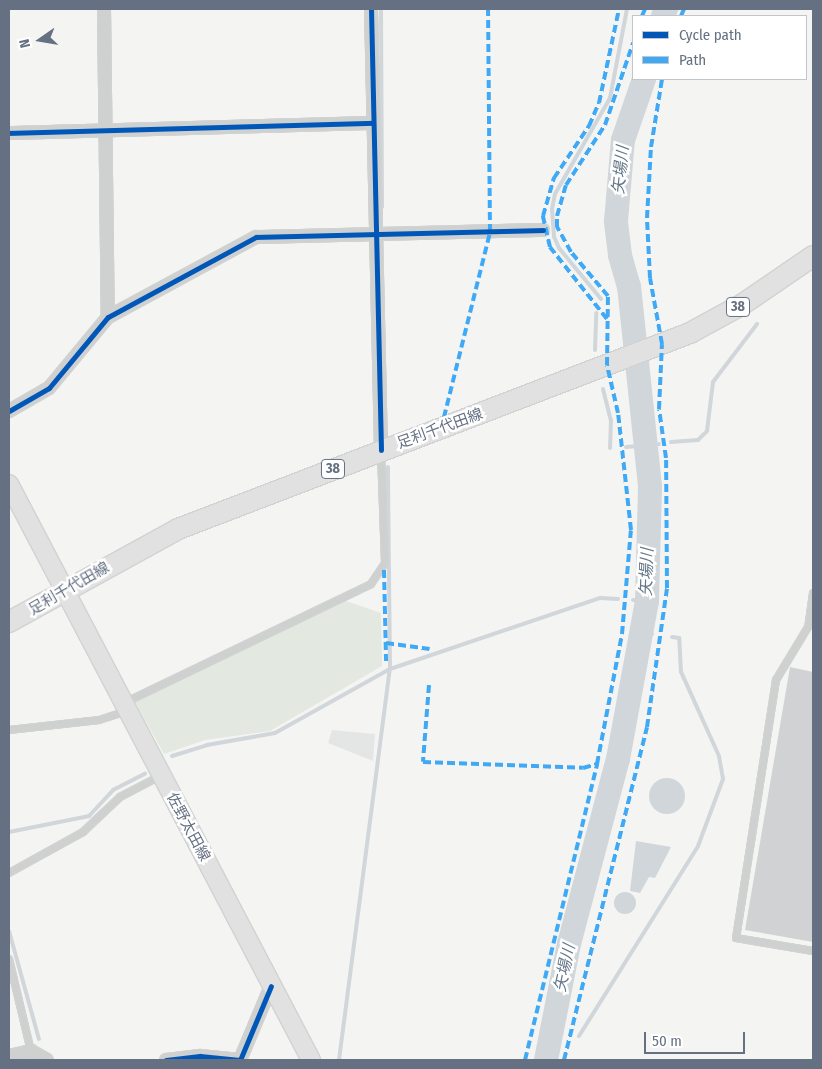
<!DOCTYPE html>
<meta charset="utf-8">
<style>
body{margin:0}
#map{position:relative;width:822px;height:1069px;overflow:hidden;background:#f4f5f3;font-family:"Fira Sans Condensed","Noto Sans JP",sans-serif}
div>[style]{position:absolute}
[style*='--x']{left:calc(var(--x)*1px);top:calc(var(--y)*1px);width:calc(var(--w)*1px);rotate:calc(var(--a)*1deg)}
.built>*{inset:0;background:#e4e6e6}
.green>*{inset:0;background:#e3e8e1}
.water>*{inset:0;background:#d1d6da}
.round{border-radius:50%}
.stream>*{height:4px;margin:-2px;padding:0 2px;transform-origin:2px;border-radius:2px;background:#d1d6da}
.river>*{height:24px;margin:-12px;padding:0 12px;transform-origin:12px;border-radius:12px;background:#d1d6da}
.building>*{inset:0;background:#d1d2d3}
.roads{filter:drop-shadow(1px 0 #d1d2d2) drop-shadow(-1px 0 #d1d2d2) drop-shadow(0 1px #d1d2d2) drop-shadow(0 -1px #d1d2d2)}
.lane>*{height:6px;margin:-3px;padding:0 3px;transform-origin:3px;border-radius:3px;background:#cfd0d0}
.street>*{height:12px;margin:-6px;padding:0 6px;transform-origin:6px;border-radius:6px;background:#cfd0d0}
.secondary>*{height:18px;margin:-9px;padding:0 9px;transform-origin:9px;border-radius:9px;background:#e1e1e2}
.primary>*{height:20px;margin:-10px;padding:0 10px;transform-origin:10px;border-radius:10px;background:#e1e1e2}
.quiet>*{height:4px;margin-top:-2px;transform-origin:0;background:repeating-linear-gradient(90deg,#3fa9f5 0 8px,transparent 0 12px)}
.cycleway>*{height:5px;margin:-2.5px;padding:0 2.5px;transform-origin:2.5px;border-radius:2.5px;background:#0057b8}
span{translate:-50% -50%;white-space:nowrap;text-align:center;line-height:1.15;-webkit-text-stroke:5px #fff;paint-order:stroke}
.shield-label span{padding:1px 4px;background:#fff;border:1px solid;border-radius:4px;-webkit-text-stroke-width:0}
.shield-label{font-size:14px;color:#657083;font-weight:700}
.street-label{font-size:15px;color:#657083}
.water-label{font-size:16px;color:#657787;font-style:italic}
.frame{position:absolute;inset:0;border:10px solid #657083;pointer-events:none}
.legend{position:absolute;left:632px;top:15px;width:175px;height:65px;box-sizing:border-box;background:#fff;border:1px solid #c1c6cd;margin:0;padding:6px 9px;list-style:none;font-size:15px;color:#657083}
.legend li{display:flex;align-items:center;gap:10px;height:25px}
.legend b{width:25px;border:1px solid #c1c6cd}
.north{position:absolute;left:15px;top:15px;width:50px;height:50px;-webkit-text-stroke:4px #fff;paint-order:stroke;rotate:257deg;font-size:14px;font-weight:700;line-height:20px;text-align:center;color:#657083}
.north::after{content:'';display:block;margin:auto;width:18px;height:22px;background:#657083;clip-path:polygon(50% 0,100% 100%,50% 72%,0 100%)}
.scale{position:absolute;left:644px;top:1032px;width:101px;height:22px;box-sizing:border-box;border:2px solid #657083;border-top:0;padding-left:6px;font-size:15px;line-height:18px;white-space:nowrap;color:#657083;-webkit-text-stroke:4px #fff;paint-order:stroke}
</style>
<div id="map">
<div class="built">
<div style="clip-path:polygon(332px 730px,375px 734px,373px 761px,328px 743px)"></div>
</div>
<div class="green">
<div style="clip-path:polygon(346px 601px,381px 613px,382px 666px,270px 731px,205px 740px,164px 754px,135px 702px)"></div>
</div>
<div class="water">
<div class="round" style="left:649px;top:778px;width:36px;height:36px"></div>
<div style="clip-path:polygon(636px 841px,671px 847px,655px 878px,649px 877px,640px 893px,630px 891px)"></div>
<div class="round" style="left:614px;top:892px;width:22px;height:22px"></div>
</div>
<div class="stream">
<div style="--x:381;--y:9;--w:198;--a:89.7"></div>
<div style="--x:601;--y:299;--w:66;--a:-129.5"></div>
<div style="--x:559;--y:248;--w:12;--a:-114"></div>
<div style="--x:554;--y:237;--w:28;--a:-94"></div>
<div style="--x:552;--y:209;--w:15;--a:-79"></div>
<div style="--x:555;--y:194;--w:111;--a:-60.2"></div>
<div style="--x:610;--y:98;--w:91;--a:-79.2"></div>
<div style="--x:595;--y:350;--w:37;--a:-88"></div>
<div style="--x:603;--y:389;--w:32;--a:76"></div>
<div style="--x:611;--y:420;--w:28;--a:92"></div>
<div style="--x:671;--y:442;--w:27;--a:-4"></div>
<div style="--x:698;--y:440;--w:13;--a:-45"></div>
<div style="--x:707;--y:431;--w:49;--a:-83"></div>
<div style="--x:713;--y:382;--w:73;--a:-52.8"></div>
<div style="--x:626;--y:447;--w:33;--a:-5"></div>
<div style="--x:633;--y:600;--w:14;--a:4"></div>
<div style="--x:641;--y:633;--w:11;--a:5"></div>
<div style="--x:172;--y:756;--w:37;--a:-17"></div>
<div style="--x:207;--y:745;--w:69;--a:-10"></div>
<div style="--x:275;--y:733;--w:132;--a:-29.1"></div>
<div style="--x:390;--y:669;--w:222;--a:-18.7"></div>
<div style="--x:600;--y:598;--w:18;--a:3"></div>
<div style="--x:9;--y:832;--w:82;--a:-11.3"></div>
<div style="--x:89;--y:816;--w:35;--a:-47"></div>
<div style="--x:113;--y:790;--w:36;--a:-27"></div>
<div style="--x:9;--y:931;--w:112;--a:74.5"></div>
<div style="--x:579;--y:1036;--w:224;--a:-57.9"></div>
<div style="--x:698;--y:846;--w:72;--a:-69.5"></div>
<div style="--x:723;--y:779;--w:23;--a:-100"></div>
<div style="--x:719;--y:756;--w:92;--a:-114.3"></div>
<div style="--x:681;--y:672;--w:34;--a:-93"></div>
<div style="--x:679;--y:638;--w:7;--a:-172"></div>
<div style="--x:339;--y:1060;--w:394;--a:-82.6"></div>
<div style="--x:390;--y:669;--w:202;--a:-90.6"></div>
</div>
<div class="river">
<div style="--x:663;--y:16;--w:8;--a:-67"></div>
<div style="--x:546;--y:1060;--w:118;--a:-78.8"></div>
<div style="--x:569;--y:944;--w:191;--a:-75.2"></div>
<div style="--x:618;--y:759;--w:161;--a:-79.6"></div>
<div style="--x:647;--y:601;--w:115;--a:-88.5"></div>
<div style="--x:650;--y:486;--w:200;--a:-96"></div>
<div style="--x:629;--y:287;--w:33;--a:-106"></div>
<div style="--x:620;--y:255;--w:34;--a:-97"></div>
<div style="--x:616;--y:221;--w:81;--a:-85.1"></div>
<div style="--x:623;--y:140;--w:65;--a:-71"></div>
</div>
<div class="building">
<div style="clip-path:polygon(790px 667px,813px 672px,813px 942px,745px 930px)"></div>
</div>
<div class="roads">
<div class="lane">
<div style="--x:813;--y:593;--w:34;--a:98"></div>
<div style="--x:808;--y:627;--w:62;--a:121.1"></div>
<div style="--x:776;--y:680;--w:261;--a:98.8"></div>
<div style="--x:736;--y:938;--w:78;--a:9.6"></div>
<div style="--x:124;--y:703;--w:274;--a:-25.7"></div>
<div style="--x:371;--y:584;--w:25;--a:-56"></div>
<div style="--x:385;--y:563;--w:109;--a:-92.1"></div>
<div style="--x:9;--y:730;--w:91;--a:-6.3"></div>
<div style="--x:99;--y:720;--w:29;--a:-18"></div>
<div style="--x:9;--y:873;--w:85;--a:-29"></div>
<div style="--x:83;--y:832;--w:51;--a:-43.4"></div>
<div style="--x:120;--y:797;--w:45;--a:-27.7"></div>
<div style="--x:9;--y:959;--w:95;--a:76.6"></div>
</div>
<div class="street">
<div style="--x:104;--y:9;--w:308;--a:89.3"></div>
<div style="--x:371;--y:9;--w:441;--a:88.7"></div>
<div style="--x:9;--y:133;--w:364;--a:-1.6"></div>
<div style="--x:9;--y:411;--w:46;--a:-29.9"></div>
<div style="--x:49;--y:388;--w:92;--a:-50.3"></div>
<div style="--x:108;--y:317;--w:168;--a:-28.4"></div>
<div style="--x:256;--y:237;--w:287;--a:-1.4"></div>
<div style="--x:9;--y:1056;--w:23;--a:-13"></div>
<div style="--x:31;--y:1051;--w:18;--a:29"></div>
<div style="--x:166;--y:1060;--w:34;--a:-7"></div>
<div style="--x:200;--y:1056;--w:40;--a:5.7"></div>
<div style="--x:240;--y:1060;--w:80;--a:-67.3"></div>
</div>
<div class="secondary">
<div style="--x:9;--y:484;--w:650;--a:62.33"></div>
</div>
<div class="primary">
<div style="--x:9;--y:622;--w:193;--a:-28.8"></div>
<div style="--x:178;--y:529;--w:548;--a:-20.95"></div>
<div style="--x:690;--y:333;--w:60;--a:-28.7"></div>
<div style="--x:743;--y:304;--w:85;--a:-34.4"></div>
</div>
</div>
<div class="quiet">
<div style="--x:642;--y:16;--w:8;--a:-67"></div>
<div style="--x:681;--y:16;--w:8;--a:-67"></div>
<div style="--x:607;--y:319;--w:92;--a:-128.4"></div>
<div style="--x:550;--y:247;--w:32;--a:-103"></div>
<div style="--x:543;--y:216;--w:40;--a:-74"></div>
<div style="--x:554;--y:178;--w:63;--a:-56.1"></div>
<div style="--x:589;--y:126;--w:25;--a:-67"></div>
<div style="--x:599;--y:103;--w:96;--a:-78"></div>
<div style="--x:441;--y:429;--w:203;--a:-76"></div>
<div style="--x:490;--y:232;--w:223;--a:-90.5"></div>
<div style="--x:384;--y:570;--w:91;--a:88.7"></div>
<div style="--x:386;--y:643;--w:44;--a:7.8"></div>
<div style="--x:429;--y:685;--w:77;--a:94.5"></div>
<div style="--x:423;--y:762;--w:160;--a:2.1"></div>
<div style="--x:583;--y:768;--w:15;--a:-16"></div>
<div style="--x:525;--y:1060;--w:305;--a:-76.3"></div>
<div style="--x:597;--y:764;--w:132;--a:-79.1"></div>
<div style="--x:622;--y:634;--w:104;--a:-85.1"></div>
<div style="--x:631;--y:530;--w:118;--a:-96.3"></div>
<div style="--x:618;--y:413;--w:49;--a:-102.9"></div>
<div style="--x:607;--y:365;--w:69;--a:-89.2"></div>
<div style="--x:608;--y:296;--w:57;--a:-130.1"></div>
<div style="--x:571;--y:252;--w:29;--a:-119"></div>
<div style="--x:557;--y:227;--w:11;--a:-90"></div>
<div style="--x:557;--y:216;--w:32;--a:-74"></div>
<div style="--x:566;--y:185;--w:72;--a:-57"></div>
<div style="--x:605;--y:125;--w:87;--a:-71.1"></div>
<div style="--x:564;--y:1060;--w:343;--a:-76"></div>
<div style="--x:647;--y:727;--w:140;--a:-81.8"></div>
<div style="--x:667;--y:588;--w:130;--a:-90.4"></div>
<div style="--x:666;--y:458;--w:49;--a:-98.1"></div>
<div style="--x:659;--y:409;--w:65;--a:-87.4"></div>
<div style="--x:662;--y:344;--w:67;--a:-100.3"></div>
<div style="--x:650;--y:278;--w:60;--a:-92.9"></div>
<div style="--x:647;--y:218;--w:71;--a:-86.8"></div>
<div style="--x:651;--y:147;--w:69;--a:-80.8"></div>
</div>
<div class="cycleway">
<div style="--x:371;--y:9;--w:441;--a:88.7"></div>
<div style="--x:9;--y:133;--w:364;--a:-1.6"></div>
<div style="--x:9;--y:411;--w:46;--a:-29.9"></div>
<div style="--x:49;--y:388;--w:92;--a:-50.3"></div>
<div style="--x:108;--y:317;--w:168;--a:-28.4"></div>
<div style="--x:256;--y:237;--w:287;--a:-1.4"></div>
<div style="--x:166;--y:1060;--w:34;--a:-7"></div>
<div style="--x:200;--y:1056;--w:40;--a:5.7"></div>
<div style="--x:240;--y:1060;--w:80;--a:-67.3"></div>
</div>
<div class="shield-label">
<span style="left:738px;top:307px">38</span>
<span style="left:333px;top:469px">38</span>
</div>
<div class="street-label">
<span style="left:440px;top:429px;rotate:-20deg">足利千代田線</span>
<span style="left:69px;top:589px;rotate:-30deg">足利千代田線</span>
<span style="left:188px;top:827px;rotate:62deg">佐野太田線</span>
</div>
<div class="water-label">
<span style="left:621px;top:170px;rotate:-84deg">矢場川</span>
<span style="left:647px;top:572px;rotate:-88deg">矢場川</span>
<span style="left:565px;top:968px;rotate:-78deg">矢場川</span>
</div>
<div class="frame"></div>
<ul class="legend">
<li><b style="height:6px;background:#0057b8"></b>Cycle path</li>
<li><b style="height:6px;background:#3fa9f5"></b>Path</li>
</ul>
<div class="north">N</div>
<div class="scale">50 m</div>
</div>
